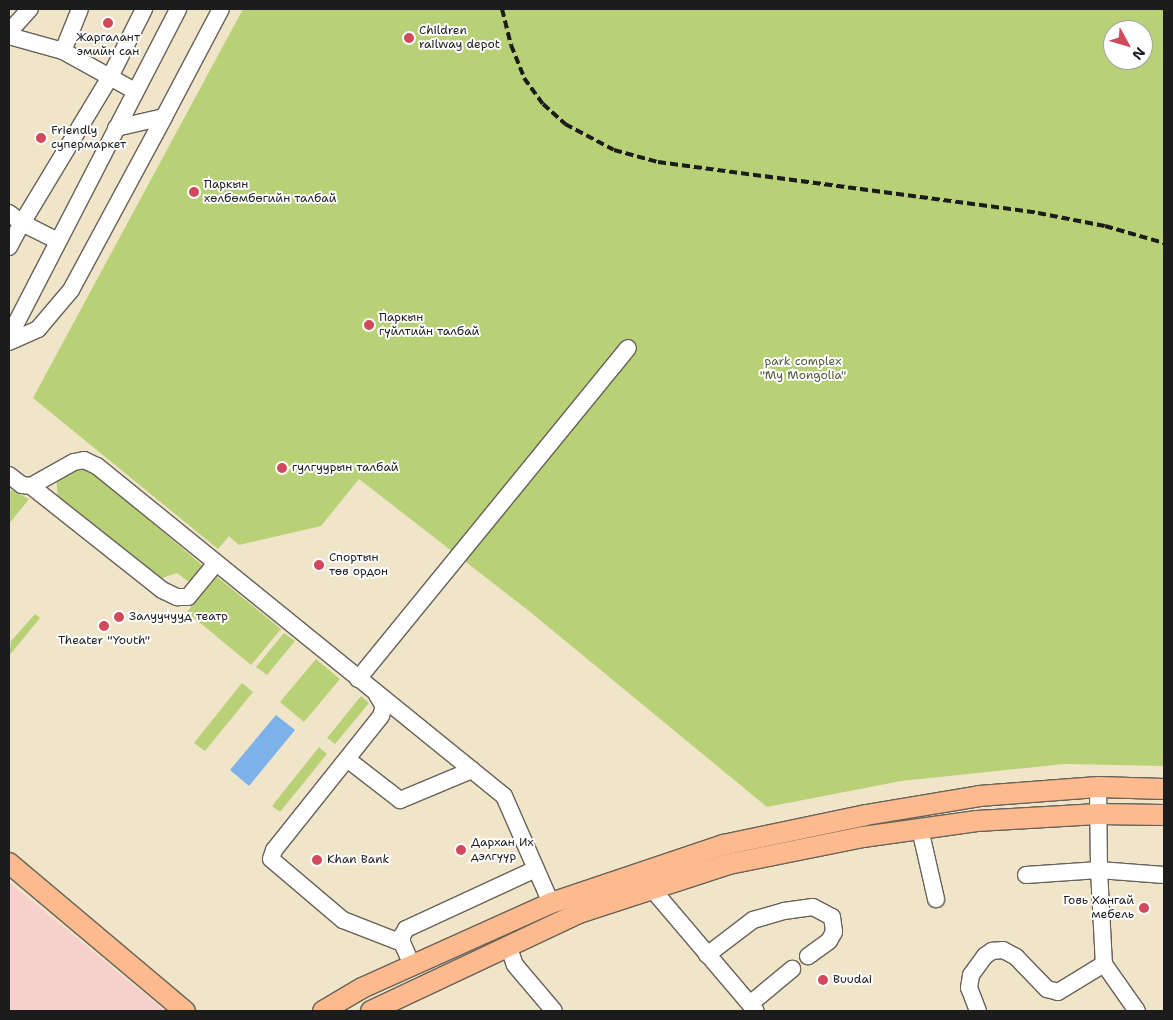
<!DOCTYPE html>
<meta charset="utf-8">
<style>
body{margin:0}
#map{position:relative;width:1173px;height:1020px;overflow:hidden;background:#f1e5c9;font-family:"Shantell Sans",sans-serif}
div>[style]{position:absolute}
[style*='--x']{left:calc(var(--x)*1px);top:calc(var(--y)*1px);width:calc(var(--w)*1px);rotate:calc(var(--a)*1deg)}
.built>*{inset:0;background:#f7d0ce}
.green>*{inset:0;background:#b9d176}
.water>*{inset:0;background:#7db1ea}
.roads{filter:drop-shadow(1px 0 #676259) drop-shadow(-1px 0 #676259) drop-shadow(0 1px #676259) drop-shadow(0 -1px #676259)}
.minor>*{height:16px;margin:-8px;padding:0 8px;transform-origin:8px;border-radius:8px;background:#fff}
.major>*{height:20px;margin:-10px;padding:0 10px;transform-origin:10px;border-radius:10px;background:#fcba8e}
.rail>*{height:4px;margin-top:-2px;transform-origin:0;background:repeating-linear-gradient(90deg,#1c1c1c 0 8px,transparent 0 12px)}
.dots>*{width:14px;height:14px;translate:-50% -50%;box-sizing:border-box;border:2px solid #fff;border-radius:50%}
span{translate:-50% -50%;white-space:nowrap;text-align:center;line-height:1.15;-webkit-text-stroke:4px #fff;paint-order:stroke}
.poi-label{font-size:12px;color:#1c1c1c}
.left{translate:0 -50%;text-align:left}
.right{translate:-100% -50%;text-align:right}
.park-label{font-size:12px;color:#535b3c}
.frame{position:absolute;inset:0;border:10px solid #1c1c1c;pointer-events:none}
.north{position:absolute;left:1103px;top:20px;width:50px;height:50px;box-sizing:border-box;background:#fff;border:1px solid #a4a4a4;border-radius:50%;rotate:129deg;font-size:14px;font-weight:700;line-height:20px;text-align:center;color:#1c1c1c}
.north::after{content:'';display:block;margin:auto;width:18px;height:22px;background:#d1495b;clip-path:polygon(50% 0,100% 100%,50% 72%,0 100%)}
</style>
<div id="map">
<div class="built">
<div style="clip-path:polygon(9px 882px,165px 1011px,9px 1011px)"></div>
</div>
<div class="green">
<div style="clip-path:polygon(evenodd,243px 9px,1164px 9px,1164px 766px,1065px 764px,901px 781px,767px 807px,529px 611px,359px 479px,321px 526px,239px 545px,229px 536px,218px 549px,33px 398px,243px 9px,1113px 30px,1143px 30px,1143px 60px,1113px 60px,1113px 30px)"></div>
<div style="clip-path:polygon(76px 466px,91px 471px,208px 570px,194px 586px,177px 573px,159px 579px,58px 498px,56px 477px)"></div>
<div style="clip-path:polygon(12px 490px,29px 499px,9px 524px,9px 492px)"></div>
<div style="clip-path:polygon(216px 576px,281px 629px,251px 665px,187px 612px)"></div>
<div style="clip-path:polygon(35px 614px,40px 618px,9px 656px,11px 641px)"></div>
<div style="clip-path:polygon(284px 633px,295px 641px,267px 675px,256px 667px)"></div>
<div style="clip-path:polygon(316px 659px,340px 679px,304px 722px,280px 702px)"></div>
<div style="clip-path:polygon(242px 683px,253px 692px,205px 751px,194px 743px)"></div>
<div style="clip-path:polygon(361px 696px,369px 703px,335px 744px,327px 738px)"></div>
<div style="clip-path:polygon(319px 747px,327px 754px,280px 812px,272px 806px)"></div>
</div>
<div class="water">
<div style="clip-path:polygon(276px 715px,295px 730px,249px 786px,230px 770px)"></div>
</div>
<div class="roads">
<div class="minor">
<div style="--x:9;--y:32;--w:31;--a:-48"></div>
<div style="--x:9;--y:36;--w:56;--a:15.5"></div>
<div style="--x:63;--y:51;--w:82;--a:29.1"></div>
<div style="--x:63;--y:51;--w:45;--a:-68"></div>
<div style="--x:116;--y:128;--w:49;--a:-12.9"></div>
<div style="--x:164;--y:117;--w:122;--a:-62.2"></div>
<div style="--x:9;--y:213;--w:16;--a:38"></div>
<div style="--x:22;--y:223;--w:170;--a:-58.9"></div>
<div style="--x:110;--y:77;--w:76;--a:-63.4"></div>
<div style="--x:9;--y:247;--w:27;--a:-62"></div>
<div style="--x:22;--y:223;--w:40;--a:26.6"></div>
<div style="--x:9;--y:337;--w:369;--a:-62.7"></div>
<div style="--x:9;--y:342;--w:32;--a:-24"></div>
<div style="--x:38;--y:329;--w:51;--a:-49.8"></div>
<div style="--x:71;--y:290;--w:196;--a:-61.7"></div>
<div style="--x:9;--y:475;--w:16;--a:38"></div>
<div style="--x:22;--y:485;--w:9;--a:6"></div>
<div style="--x:31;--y:486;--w:49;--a:-29.2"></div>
<div style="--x:74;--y:462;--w:10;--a:-11"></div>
<div style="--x:84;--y:460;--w:14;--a:25"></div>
<div style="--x:97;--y:466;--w:524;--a:39.04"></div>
<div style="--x:504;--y:796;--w:117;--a:66.3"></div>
<div style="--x:31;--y:486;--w:167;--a:38.4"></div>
<div style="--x:162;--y:590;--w:17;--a:25"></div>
<div style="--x:177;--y:597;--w:11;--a:0"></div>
<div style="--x:188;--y:597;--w:44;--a:-50.5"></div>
<div style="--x:358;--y:679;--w:427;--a:-50.8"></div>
<div style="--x:377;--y:695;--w:13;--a:58"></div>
<div style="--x:384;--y:706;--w:10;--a:107"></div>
<div style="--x:381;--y:716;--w:171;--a:128.6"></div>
<div style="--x:274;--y:850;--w:9;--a:108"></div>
<div style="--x:271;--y:859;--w:94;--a:40.3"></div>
<div style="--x:343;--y:920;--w:63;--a:21.3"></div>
<div style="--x:347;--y:759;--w:67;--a:37.7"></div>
<div style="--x:400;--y:800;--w:78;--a:-22.6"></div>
<div style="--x:1098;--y:787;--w:83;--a:89.3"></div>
<div style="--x:1099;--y:870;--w:65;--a:4.4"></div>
<div style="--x:920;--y:829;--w:72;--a:77.1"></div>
<div style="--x:1026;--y:875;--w:73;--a:-3.9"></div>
<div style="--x:1099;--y:870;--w:94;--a:87"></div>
<div style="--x:652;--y:889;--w:160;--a:49.6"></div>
<div style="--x:508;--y:945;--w:21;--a:71"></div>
<div style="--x:515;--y:965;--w:60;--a:49.7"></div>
<div style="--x:707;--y:955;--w:58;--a:-37.3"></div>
<div style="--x:753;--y:920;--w:32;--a:-16"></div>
<div style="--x:784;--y:911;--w:29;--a:-8"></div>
<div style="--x:813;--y:907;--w:21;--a:28"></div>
<div style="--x:832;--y:917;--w:15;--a:82"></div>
<div style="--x:834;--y:932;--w:10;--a:119"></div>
<div style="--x:829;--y:941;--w:26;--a:144"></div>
<div style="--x:412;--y:965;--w:24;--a:-114"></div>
<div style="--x:402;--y:943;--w:7;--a:-90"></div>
<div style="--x:402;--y:936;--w:8;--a:-60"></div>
<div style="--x:406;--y:929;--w:143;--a:-24.8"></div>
<div style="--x:750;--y:1004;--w:55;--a:-39.8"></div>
<div style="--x:978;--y:1011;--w:25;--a:-111"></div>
<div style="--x:969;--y:988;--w:13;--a:-81"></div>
<div style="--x:971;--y:975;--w:24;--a:-54"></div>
<div style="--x:985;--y:956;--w:9;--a:-36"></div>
<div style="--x:992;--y:951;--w:11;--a:-5"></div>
<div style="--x:1003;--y:950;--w:15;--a:28"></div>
<div style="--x:1016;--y:957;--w:45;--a:45.9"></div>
<div style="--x:1047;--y:989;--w:11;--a:15"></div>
<div style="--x:1058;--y:992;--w:54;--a:-31.3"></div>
<div style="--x:1104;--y:964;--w:57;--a:54.9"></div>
</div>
<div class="major">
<div style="--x:9;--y:863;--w:230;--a:40.1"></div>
<div style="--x:323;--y:1011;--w:45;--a:-30.5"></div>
<div style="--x:362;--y:988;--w:207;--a:-24.2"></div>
<div style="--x:551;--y:903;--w:182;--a:-18.6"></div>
<div style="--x:723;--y:845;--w:146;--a:-11.8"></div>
<div style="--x:866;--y:815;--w:115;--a:-9.5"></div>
<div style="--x:979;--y:796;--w:119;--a:-4.3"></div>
<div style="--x:1098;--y:787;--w:66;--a:1.7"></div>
<div style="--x:371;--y:1011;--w:230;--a:-25.2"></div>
<div style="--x:579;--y:913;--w:158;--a:-18.1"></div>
<div style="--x:729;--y:864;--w:137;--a:-11.4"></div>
<div style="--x:863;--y:837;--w:115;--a:-8"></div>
<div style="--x:977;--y:821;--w:121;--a:-3.3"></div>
<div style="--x:1098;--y:814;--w:66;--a:0.9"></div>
</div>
</div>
<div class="rail">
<div style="--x:502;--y:9;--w:37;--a:76"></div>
<div style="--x:511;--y:45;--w:35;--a:68"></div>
<div style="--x:524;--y:78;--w:32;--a:54"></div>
<div style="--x:543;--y:104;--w:30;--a:42"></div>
<div style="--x:565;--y:124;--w:55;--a:28"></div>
<div style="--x:614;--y:150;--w:46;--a:15.3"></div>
<div style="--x:658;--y:162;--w:383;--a:7.6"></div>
<div style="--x:1038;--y:213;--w:68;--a:11"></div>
<div style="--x:1105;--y:226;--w:61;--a:16.1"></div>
</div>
<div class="dots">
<div style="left:108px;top:23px;background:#d1495b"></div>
<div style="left:409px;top:38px;background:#d1495b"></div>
<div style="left:41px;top:138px;background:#d1495b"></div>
<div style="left:194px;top:192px;background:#d1495b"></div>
<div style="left:369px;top:325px;background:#d1495b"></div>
<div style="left:282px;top:468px;background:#d1495b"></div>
<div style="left:319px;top:565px;background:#d1495b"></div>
<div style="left:119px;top:617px;background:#d1495b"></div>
<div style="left:104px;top:626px;background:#d1495b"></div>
<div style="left:461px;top:850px;background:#d1495b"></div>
<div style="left:317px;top:860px;background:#d1495b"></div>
<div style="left:1144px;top:908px;background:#d1495b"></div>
<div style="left:823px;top:980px;background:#d1495b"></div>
</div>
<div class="poi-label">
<span class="left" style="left:419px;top:38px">Children<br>railway depot</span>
<span style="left:108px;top:45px">Жаргалант<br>эмийн сан</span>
<span class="left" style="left:51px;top:138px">Friendly<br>супермаркет</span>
<span class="left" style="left:204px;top:192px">Паркын<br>хөлбөмбөгийн талбай</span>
<span class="left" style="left:379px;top:325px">Паркын<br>гүйлтийн талбай</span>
<span class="left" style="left:292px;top:468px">гулгуурын талбай</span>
<span class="left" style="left:329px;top:565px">Спортын<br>төв ордон</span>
<span class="left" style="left:129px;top:617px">Залуучууд театр</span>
<span style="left:104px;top:641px">Theater "Youth"</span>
<span class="left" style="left:471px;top:850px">Дархан Их<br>дэлгүүр</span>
<span class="left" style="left:327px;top:860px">Khan Bank</span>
<span class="right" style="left:1134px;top:908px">Говь Хангай<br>мебель</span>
<span class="left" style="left:833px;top:980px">Buudai</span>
</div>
<div class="park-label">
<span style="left:803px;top:369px">park complex<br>"My Mongolia"</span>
</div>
<div class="frame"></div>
<div class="north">N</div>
</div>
